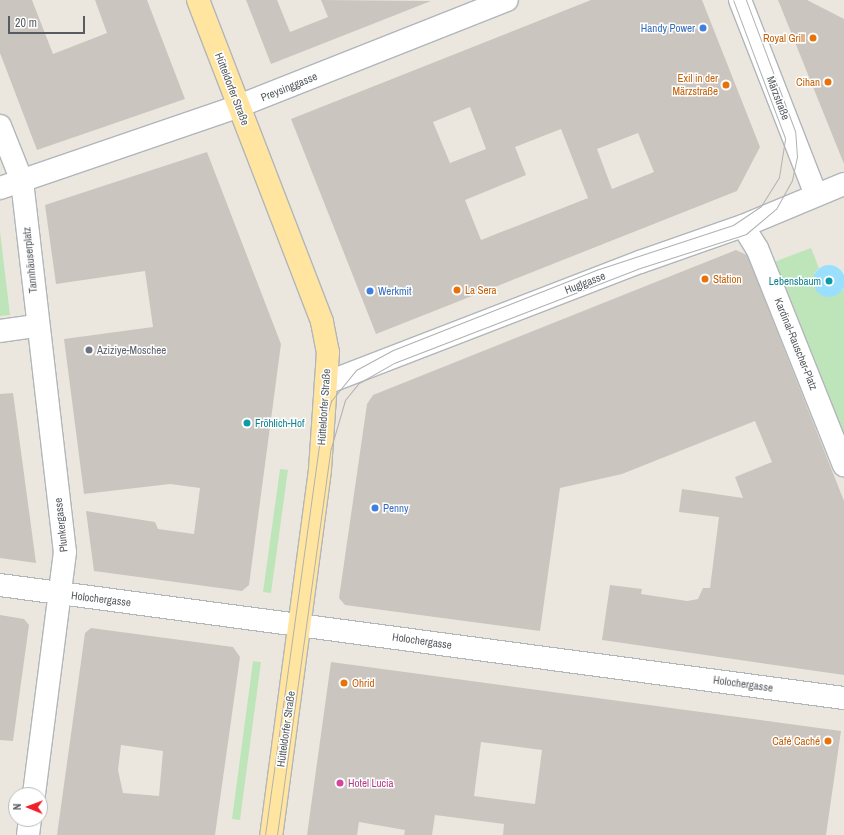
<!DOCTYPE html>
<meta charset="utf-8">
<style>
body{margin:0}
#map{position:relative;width:844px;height:835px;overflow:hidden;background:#ece7de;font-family:"Archivo Narrow",sans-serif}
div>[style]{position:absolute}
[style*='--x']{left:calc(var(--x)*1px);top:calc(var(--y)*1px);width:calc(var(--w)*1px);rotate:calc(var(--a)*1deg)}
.green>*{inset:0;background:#bee5b9}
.water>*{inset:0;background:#9bdfff}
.round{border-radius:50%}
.building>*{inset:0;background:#cbc5bf}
.roads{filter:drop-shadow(1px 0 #b1b6ba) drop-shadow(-1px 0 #b1b6ba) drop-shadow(0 1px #b1b6ba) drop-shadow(0 -1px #b1b6ba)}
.minor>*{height:22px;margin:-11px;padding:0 11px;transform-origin:11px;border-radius:11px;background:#fff}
.major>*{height:22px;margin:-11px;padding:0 11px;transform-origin:11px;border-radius:11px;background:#ffe5a0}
.tram>*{height:1px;margin:-0.5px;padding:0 0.5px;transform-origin:0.5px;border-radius:0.5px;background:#b0b1b1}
.dots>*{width:11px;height:11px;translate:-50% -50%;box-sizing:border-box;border:2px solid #fff;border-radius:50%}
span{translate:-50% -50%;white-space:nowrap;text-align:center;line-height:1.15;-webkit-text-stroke:3px #fff;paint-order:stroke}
.shop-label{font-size:11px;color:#366cbe}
.right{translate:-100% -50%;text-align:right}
.left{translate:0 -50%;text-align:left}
.food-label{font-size:11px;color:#c56008}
.street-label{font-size:11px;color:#575c60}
.culture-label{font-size:11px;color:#0d838f}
.worship-label{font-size:11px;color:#5b616d}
.hotel-label{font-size:11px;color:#b23c85}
.north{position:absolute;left:8px;top:787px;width:40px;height:40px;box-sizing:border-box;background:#fff;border:1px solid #bcbebf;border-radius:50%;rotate:271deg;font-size:11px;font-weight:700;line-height:16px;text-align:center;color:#575c60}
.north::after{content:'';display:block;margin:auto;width:14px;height:18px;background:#f02028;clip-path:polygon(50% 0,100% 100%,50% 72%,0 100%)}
.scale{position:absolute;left:8px;top:16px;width:77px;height:18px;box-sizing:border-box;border:2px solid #575c60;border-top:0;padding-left:5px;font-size:12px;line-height:14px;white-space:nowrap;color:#575c60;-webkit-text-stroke:3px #fff;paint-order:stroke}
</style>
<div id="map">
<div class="green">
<div style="clip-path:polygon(0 231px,10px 315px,0 316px)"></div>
<div style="clip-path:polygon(811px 248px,819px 268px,814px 273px,842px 291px,844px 287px,844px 442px,774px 262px)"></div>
<div style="clip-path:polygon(280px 469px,288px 470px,271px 593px,263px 592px)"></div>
<div style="clip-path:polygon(253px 661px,261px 662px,240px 820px,232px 819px)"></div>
</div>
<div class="water">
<div class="round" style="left:813px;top:265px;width:32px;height:32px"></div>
</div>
<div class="building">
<div style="clip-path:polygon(0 0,32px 0,53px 54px,107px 33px,95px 0,147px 0,185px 99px,37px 150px,0 53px)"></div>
<div style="clip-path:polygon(246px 0,277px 0,290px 32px,328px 17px,321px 0,431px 1px,271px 64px)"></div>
<div style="clip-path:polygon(evenodd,591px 0,702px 0,760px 147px,737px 191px,376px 334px,291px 119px,591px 0,470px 107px,486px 149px,450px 163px,433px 122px,470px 107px,591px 0,561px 129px,588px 198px,481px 240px,465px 200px,526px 175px,515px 147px,561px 129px,591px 0,638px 133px,654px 172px,612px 189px,597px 149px,638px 133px)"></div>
<div style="clip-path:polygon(778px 0,807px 0,844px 19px,844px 164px)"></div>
<div style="clip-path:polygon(207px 152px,281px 344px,249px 585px,242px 591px,94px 571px,86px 511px,155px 522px,158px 529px,194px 534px,200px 488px,170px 484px,84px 494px,64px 339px,153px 327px,145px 271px,56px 284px,45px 205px)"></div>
<div style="clip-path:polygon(736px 250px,747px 255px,844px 501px,844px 675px,602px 640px,610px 585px,642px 589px,641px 594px,687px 601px,698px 599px,703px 588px,710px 588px,719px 517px,679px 512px,682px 489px,743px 498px,735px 477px,772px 462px,755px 421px,622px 474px,560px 488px,540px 631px,345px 605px,339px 598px,367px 404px,373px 395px)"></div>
<div style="clip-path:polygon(13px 393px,22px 459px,36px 563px,0 558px,0 394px)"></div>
<div style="clip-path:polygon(0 615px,24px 619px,29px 625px,13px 741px,0 740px)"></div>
<div style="clip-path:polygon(evenodd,91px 628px,233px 647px,240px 657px,215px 835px,57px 835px,85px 633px,91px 628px,121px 745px,163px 751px,159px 796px,123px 793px,118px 770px,121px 745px)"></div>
<div style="clip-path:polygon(evenodd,331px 662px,841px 731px,826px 835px,503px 835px,504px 824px,435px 815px,432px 835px,404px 835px,405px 830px,359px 822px,357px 835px,307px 835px,331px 662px,481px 742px,542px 750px,535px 804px,474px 796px,481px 742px)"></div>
</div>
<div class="roads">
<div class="minor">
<div style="--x:740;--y:0;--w:209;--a:68.7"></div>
<div style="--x:0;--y:126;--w:59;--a:68.2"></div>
<div style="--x:22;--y:181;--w:373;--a:83.4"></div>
<div style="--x:65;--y:552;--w:245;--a:97.3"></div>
<div style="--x:0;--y:188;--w:253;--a:-18.9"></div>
<div style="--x:239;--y:106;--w:288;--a:-21.6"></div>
<div style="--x:743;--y:226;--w:26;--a:58"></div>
<div style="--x:757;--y:248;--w:234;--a:68.2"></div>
<div style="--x:0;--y:331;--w:36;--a:-8"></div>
<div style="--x:326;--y:383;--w:337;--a:-21.1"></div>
<div style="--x:640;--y:262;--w:109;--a:-19.3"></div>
<div style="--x:743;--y:226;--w:109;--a:-22.6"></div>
<div style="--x:0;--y:585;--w:852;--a:7.63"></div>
<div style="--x:28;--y:835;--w:16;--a:-83"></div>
</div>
<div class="major">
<div style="--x:198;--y:0;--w:345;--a:68.9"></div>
<div style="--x:322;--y:322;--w:31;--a:79"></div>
<div style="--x:328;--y:352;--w:118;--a:93.9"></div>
<div style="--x:320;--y:470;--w:368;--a:97.6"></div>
</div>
</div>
<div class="tram">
<div style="--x:265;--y:835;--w:399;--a:-82.1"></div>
<div style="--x:320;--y:440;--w:41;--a:-74.2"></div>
<div style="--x:331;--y:401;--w:40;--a:-51"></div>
<div style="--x:356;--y:370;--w:42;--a:-28.4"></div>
<div style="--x:393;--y:350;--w:221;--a:-21.5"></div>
<div style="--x:599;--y:269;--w:141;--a:-18.2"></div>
<div style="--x:733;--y:225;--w:34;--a:-34"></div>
<div style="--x:761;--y:206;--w:34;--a:-58"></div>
<div style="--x:779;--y:177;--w:39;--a:-81"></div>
<div style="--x:785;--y:138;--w:147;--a:-110.6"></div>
<div style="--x:277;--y:835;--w:391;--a:-82.1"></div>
<div style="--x:331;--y:448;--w:50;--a:-73.7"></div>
<div style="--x:345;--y:400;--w:22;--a:-51"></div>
<div style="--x:359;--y:383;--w:40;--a:-29.7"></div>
<div style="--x:394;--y:363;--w:261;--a:-21.1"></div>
<div style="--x:637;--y:269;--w:114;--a:-17.8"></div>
<div style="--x:746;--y:234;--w:39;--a:-40"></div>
<div style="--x:776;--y:209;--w:33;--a:-61"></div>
<div style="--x:792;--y:180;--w:24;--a:-78"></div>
<div style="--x:797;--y:157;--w:26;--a:-94"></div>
<div style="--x:795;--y:131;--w:140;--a:-110.5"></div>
</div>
<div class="dots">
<div style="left:703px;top:28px;background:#3f7fe0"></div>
<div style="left:813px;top:38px;background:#e8710a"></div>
<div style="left:828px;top:82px;background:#e8710a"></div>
<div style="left:726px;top:85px;background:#e8710a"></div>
<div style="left:705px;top:279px;background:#e8710a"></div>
<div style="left:829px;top:281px;background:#0f9aa8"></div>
<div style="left:457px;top:290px;background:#e8710a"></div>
<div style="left:370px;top:291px;background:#3f7fe0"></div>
<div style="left:89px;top:350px;background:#6b7280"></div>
<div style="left:247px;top:423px;background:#0f9aa8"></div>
<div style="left:375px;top:508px;background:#3f7fe0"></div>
<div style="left:344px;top:683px;background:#e8710a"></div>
<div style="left:828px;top:741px;background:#e8710a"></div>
<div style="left:340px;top:783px;background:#d1479c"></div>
</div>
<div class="shop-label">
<span class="right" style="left:695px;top:28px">Handy Power</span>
<span class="left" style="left:378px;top:291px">Werkmit</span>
<span class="left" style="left:383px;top:508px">Penny</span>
</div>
<div class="food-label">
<span class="right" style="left:805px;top:38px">Royal Grill</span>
<span class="right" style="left:718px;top:85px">Exil in der<br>Märzstraße</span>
<span class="right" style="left:820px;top:82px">Cihan</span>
<span class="left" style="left:713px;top:279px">Station</span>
<span class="left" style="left:465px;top:290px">La Sera</span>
<span class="left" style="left:352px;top:683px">Ohrid</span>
<span class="right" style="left:820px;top:741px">Café Caché</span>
</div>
<div class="street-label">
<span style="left:289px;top:87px;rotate:-22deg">Preysinggasse</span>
<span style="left:232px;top:89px;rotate:69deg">Hütteldorfer Straße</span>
<span style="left:778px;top:98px;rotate:69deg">Märzstraße</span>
<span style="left:30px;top:260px;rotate:-96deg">Tannhäuserplatz</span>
<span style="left:585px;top:283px;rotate:-21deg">Huglgasse</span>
<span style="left:796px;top:344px;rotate:68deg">Kardinal-Rauscher-Platz</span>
<span style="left:324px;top:407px;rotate:-86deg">Hütteldorfer Straße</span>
<span style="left:61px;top:525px;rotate:-96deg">Plunkergasse</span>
<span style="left:101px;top:599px;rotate:7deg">Holochergasse</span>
<span style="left:422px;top:641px;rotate:8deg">Holochergasse</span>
<span style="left:743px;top:684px;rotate:8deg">Holochergasse</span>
<span style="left:286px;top:729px;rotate:-82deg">Hütteldorfer Straße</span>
</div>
<div class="culture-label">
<span class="right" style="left:821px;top:281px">Lebensbaum</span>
<span class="left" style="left:255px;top:423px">Fröhlich-Hof</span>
</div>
<div class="worship-label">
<span class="left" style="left:97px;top:350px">Aziziye-Moschee</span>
</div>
<div class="hotel-label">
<span class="left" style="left:348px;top:783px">Hotel Lucia</span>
</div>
<div class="north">N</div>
<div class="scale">20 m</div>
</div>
